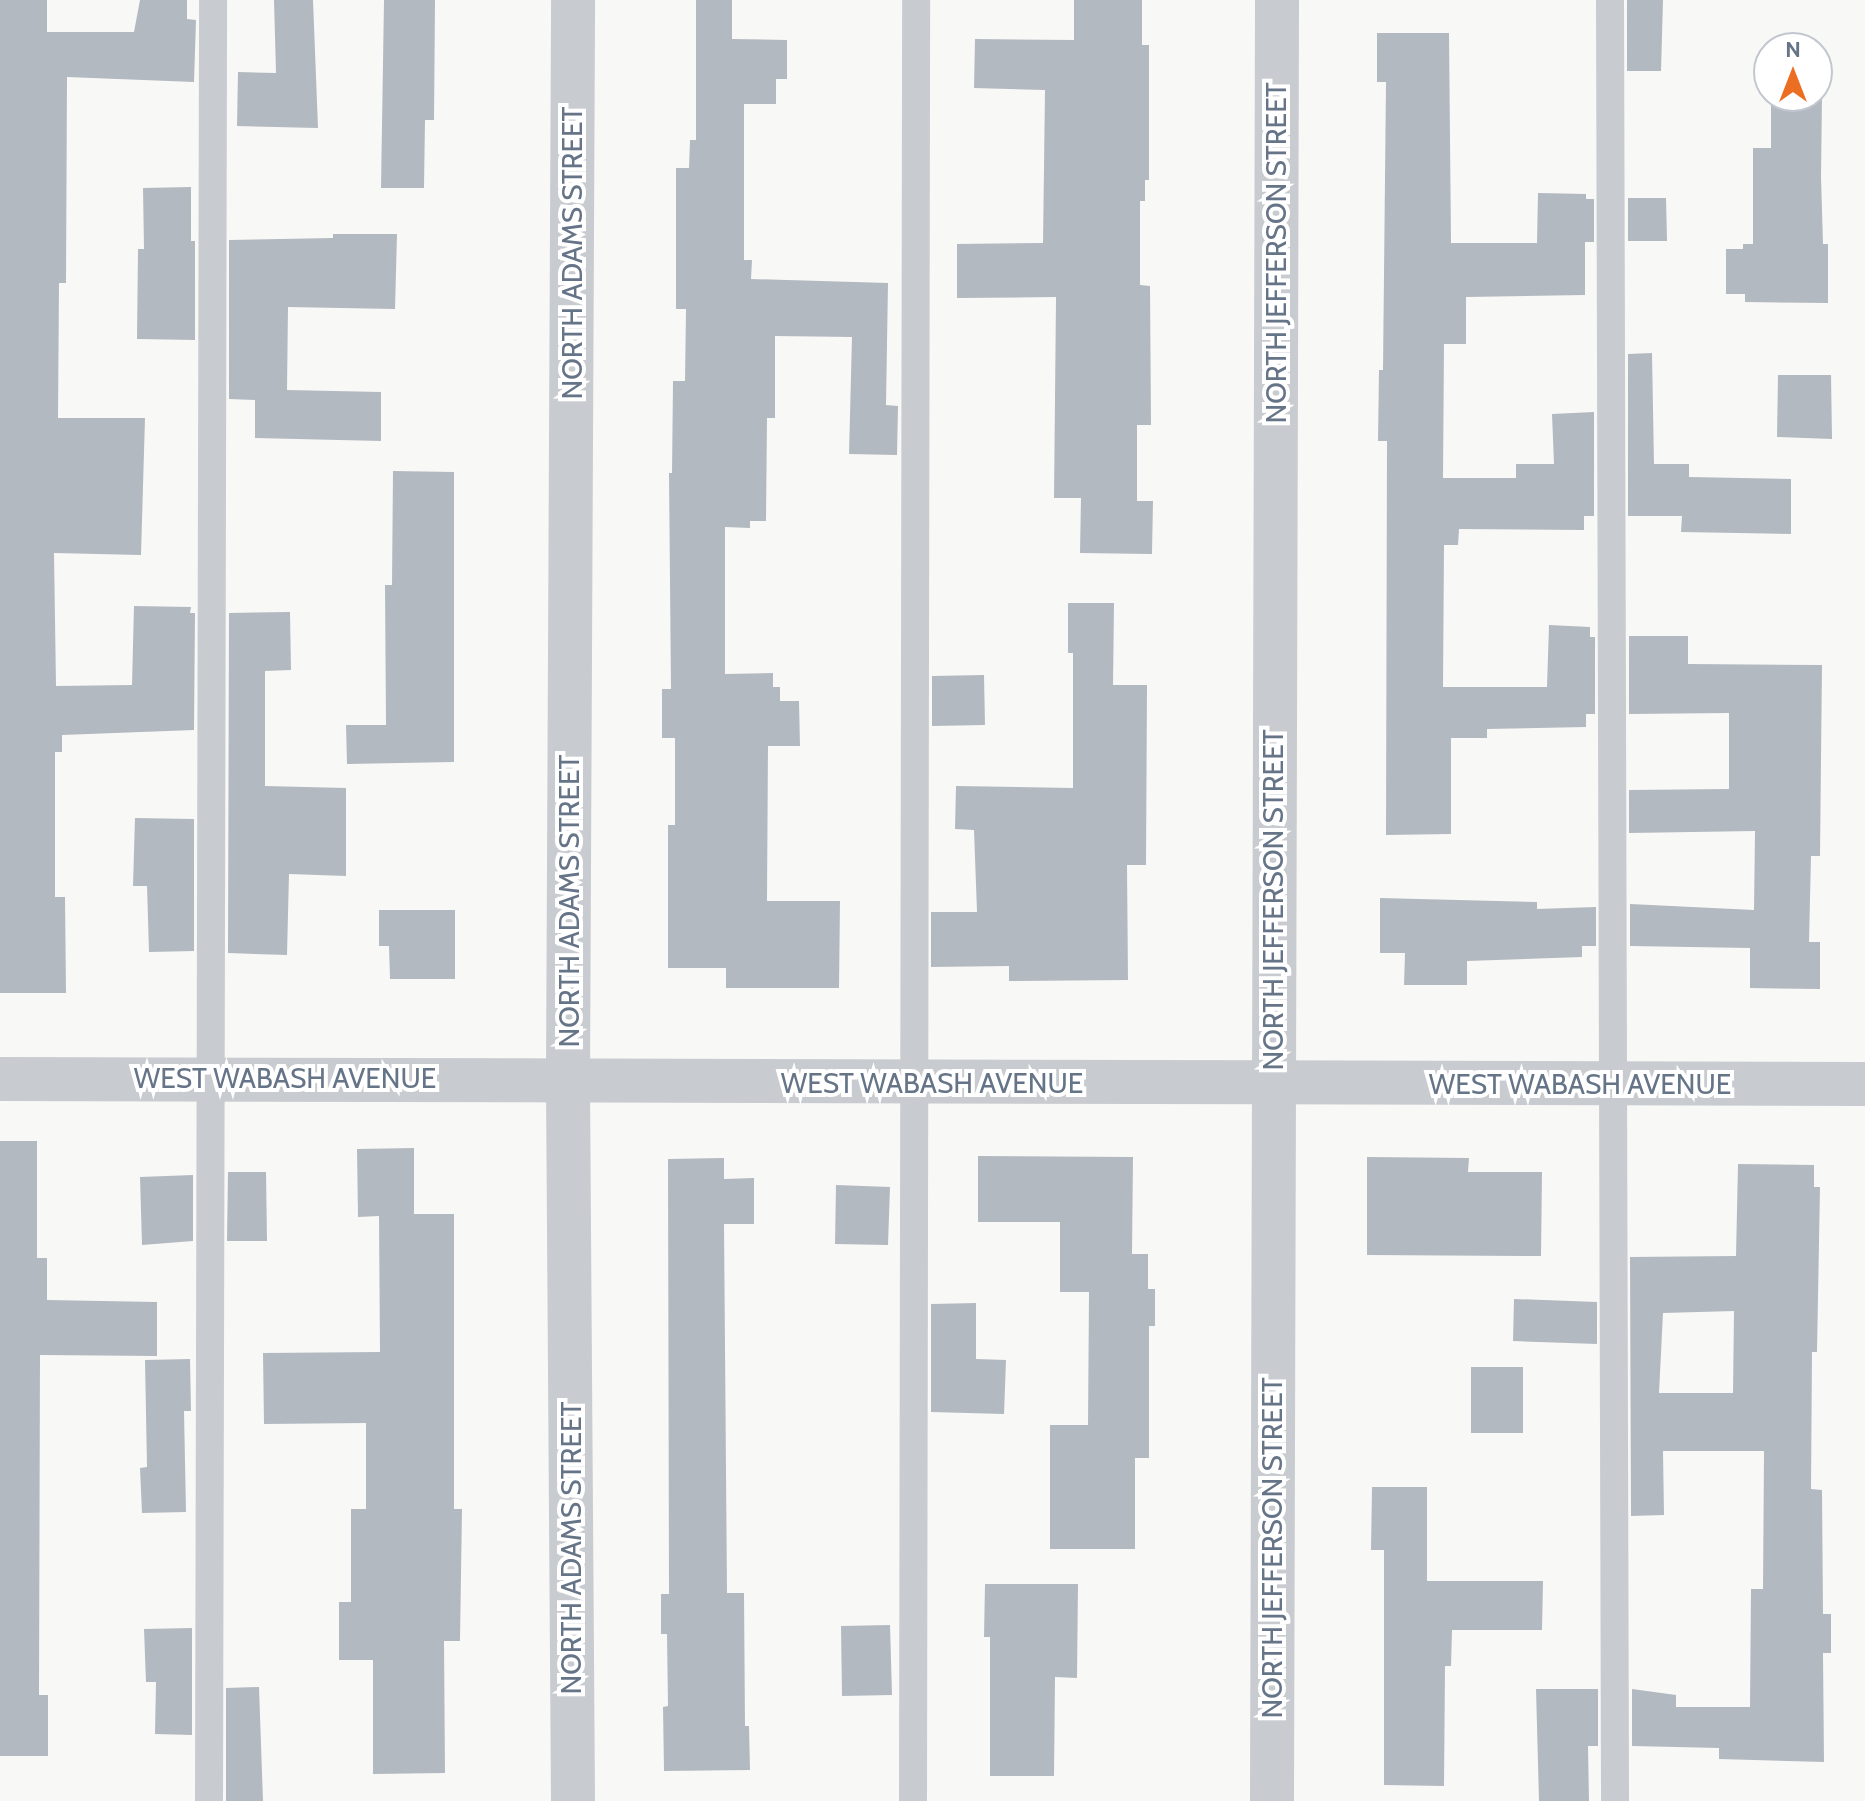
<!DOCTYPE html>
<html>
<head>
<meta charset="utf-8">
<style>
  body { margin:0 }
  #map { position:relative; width:1865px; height:1801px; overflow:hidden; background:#f8f8f6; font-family:Cabin,sans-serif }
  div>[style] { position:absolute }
  .building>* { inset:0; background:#b3b9c0 }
  .service>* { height:28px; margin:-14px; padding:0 14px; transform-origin:14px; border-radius:14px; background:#c8cbcf }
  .minor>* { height:44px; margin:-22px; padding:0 22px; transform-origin:22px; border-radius:22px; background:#c8cbcf }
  span { translate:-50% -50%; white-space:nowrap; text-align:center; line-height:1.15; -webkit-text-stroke:8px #fff; paint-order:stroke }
  .street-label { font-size:28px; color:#667488 }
  .north { position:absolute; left:1753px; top:32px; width:80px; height:80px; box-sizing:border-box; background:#fff; border:2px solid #c2c7cf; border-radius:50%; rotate:0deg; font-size:22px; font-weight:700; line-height:32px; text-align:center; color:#667488 }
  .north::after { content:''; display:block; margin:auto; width:28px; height:36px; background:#eb6e23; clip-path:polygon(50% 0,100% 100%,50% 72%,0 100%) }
</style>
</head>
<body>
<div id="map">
  <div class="building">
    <i style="clip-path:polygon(0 0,47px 0,47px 32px,134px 32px,140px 0,187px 0,187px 19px,196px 20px,194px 82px,67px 77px,66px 283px,59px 283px,58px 418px,145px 418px,141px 555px,54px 553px,56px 686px,132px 685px,134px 606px,191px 607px,190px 613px,195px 613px,194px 730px,62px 735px,62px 752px,55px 752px,55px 897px,65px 897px,66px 993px,0 993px)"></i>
    <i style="clip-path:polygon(274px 0,313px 0,318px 128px,237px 126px,238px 72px,276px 73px)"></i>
    <i style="clip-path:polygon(384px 0,435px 0,434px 120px,425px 120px,424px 188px,381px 188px)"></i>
    <i style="clip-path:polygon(696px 0,732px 0,732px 39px,787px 40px,787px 79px,776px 79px,776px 104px,744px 104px,744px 260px,752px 260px,751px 279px,888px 283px,886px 405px,898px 406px,897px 455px,849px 454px,852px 337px,775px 336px,775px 418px,767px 418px,766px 521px,750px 521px,750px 528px,725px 527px,725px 674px,773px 673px,773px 687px,780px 687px,780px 701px,799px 701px,800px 746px,768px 746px,767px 901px,840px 901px,839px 988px,726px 988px,726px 968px,668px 968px,668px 825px,675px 825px,675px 738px,662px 738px,662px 689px,671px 689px,669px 473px,672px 473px,673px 381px,685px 381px,686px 309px,676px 309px,676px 168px,689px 168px,690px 140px,696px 140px)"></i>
    <i style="clip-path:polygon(1074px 0,1142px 0,1142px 45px,1149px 45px,1149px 180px,1145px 180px,1145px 201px,1140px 201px,1140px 285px,1150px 286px,1151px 425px,1137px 425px,1137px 501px,1153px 501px,1152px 554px,1080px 553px,1081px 498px,1054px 498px,1056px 297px,957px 298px,957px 244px,1043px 243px,1045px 90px,974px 88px,975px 39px,1074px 40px)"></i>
    <i style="clip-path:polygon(1627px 0,1663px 0,1661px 71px,1627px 71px)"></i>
    <i style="clip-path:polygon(1377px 33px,1449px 33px,1451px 243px,1537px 243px,1538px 193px,1586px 194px,1586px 199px,1594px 199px,1594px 242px,1585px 242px,1585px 295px,1466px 297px,1466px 344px,1444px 344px,1443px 478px,1516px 478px,1516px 464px,1554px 464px,1552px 414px,1594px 412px,1594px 516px,1584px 516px,1584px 530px,1459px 529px,1458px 545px,1444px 545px,1443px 687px,1547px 687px,1549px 625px,1590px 627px,1590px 637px,1595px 637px,1595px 714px,1586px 714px,1586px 727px,1487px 729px,1487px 738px,1451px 738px,1451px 834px,1386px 835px,1387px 441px,1378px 441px,1379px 370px,1383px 370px,1386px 82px,1377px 82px)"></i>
    <i style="clip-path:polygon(1771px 96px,1822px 96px,1821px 177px,1823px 244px,1828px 244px,1828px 303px,1745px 302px,1745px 294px,1726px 294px,1726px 249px,1743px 249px,1743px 244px,1753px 244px,1753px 148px,1771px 148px)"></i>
    <i style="clip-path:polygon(191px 187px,191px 241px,195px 241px,195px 340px,137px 339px,138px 249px,144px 249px,143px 188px)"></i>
    <i style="clip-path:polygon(1628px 198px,1666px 198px,1667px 241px,1628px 241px)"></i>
    <i style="clip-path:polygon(333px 234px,397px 234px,395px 309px,288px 307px,287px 390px,381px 392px,381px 441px,255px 438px,255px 400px,229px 399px,229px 240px,333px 238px)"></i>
    <i style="clip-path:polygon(1652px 353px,1654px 464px,1689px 464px,1689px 477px,1791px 479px,1791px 534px,1681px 532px,1682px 516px,1628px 516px,1628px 354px)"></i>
    <i style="clip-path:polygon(1778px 375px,1831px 375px,1832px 439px,1777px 437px)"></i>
    <i style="clip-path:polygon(393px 471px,454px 472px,454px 762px,347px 764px,346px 725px,386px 725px,385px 585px,392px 585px)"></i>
    <i style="clip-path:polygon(1068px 603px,1114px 603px,1113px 685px,1147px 685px,1146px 865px,1127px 865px,1128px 980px,1009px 981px,1009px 966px,931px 967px,931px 912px,977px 912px,974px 830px,955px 829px,956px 786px,1073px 788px,1073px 653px,1068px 653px)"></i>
    <i style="clip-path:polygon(290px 612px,291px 670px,265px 671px,265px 786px,346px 788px,346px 876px,289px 874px,287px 955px,228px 953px,229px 613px)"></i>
    <i style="clip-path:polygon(1629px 636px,1688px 636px,1688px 664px,1822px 665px,1820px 856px,1811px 856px,1809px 942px,1820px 942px,1820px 989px,1750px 988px,1750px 948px,1630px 946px,1630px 904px,1754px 910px,1755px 831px,1629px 833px,1629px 790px,1729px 789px,1729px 713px,1629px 714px)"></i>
    <i style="clip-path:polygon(984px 675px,985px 725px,932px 726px,932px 676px)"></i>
    <i style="clip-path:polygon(135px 818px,194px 819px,194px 951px,149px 952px,147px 886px,133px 886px)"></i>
    <i style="clip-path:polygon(1380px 898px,1537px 902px,1537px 909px,1596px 907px,1596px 946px,1582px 946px,1582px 957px,1467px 961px,1467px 985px,1404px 985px,1405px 953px,1380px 953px)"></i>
    <i style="clip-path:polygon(379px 910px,455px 910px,455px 979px,390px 979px,389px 946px,379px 946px)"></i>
    <i style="clip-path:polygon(0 1141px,37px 1141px,37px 1258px,47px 1258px,47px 1300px,157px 1302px,157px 1356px,40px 1355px,39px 1695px,48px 1695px,48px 1756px,0 1756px)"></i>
    <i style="clip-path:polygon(414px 1148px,414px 1214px,454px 1214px,454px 1509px,462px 1509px,460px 1641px,444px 1641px,445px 1773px,373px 1774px,373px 1660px,339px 1660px,339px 1602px,351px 1602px,351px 1509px,366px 1509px,366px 1423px,264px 1424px,263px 1353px,380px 1352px,379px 1216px,358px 1217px,357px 1149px)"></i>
    <i style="clip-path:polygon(978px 1156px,1133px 1157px,1132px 1254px,1148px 1254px,1148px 1289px,1155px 1289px,1155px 1326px,1149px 1326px,1149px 1458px,1135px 1458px,1135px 1549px,1050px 1549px,1050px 1425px,1088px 1425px,1089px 1292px,1060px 1292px,1060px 1222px,978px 1222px)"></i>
    <i style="clip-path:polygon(1367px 1157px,1469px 1158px,1468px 1172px,1542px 1172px,1541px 1256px,1367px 1255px)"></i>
    <i style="clip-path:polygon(724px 1158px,724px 1179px,754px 1178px,754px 1224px,724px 1224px,727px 1593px,744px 1593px,745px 1726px,749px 1726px,750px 1770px,664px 1771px,663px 1707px,668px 1706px,667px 1634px,661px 1634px,661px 1594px,669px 1594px,668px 1159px)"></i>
    <i style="clip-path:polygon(evenodd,1738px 1164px,1814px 1165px,1814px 1187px,1820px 1187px,1817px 1352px,1812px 1352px,1811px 1489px,1822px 1490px,1823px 1614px,1831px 1614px,1831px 1653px,1823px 1653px,1824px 1762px,1719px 1759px,1719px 1748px,1632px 1746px,1632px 1689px,1676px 1695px,1676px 1707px,1750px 1707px,1751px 1589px,1763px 1589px,1764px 1451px,1663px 1451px,1664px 1515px,1631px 1516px,1630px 1257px,1736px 1256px,1738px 1164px,1734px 1311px,1733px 1393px,1659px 1393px,1663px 1313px,1734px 1311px)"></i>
    <i style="clip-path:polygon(228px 1172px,266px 1172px,267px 1241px,227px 1241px)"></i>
    <i style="clip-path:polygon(193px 1175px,193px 1241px,142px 1245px,140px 1177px)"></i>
    <i style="clip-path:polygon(836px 1185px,890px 1187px,888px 1245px,835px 1244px)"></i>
    <i style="clip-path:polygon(1514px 1299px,1597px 1302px,1597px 1344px,1513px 1341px)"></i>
    <i style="clip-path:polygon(976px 1303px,976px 1359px,1006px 1360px,1004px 1414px,931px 1412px,931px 1304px)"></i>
    <i style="clip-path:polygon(190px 1359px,191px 1411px,184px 1411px,186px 1512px,142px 1513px,140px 1468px,147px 1467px,145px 1360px)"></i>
    <i style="clip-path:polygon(1471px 1367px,1523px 1367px,1523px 1433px,1471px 1433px)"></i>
    <i style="clip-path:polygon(1372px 1487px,1427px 1487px,1427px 1581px,1543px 1581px,1542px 1630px,1452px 1630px,1451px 1666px,1445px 1666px,1444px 1786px,1384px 1785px,1384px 1550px,1371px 1550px)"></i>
    <i style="clip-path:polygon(985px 1584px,1078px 1584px,1077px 1678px,1055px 1677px,1054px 1776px,990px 1776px,990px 1637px,984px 1637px)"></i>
    <i style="clip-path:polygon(890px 1625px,892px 1695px,842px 1696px,841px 1626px)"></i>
    <i style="clip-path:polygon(192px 1628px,192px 1735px,155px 1734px,156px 1682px,146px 1682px,144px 1629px)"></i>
    <i style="clip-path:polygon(259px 1687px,263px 1801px,226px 1801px,226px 1688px)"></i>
    <i style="clip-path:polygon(1536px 1689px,1598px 1689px,1598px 1746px,1588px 1746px,1589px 1801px,1539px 1801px)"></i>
  </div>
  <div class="service">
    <i style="left:1610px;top:0;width:1801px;rotate:89.84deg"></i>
    <i style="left:209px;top:1801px;width:1801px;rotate:-89.87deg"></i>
    <i style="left:913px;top:1801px;width:1801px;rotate:-89.9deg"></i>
  </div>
  <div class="minor">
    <i style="left:0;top:1079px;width:1865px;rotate:0.15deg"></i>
    <i style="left:573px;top:1801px;width:722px;rotate:-90.4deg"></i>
    <i style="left:568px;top:1079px;width:1079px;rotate:-89.73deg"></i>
    <i style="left:1272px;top:1801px;width:1801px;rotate:-89.84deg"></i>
  </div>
  <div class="street-label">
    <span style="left:572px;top:253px;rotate:-90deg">NORTH ADAMS STREET</span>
    <span style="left:1276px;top:253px;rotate:-90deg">NORTH JEFFERSON STREET</span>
    <span style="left:1273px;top:900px;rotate:-90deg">NORTH JEFFERSON STREET</span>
    <span style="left:569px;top:901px;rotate:-90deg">NORTH ADAMS STREET</span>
    <span style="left:285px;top:1078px">WEST WABASH AVENUE</span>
    <span style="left:932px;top:1083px">WEST WABASH AVENUE</span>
    <span style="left:1580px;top:1084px">WEST WABASH AVENUE</span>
    <span style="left:571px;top:1548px;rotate:-90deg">NORTH ADAMS STREET</span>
    <span style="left:1272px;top:1548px;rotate:-90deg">NORTH JEFFERSON STREET</span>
  </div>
  <div class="north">N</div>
</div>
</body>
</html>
